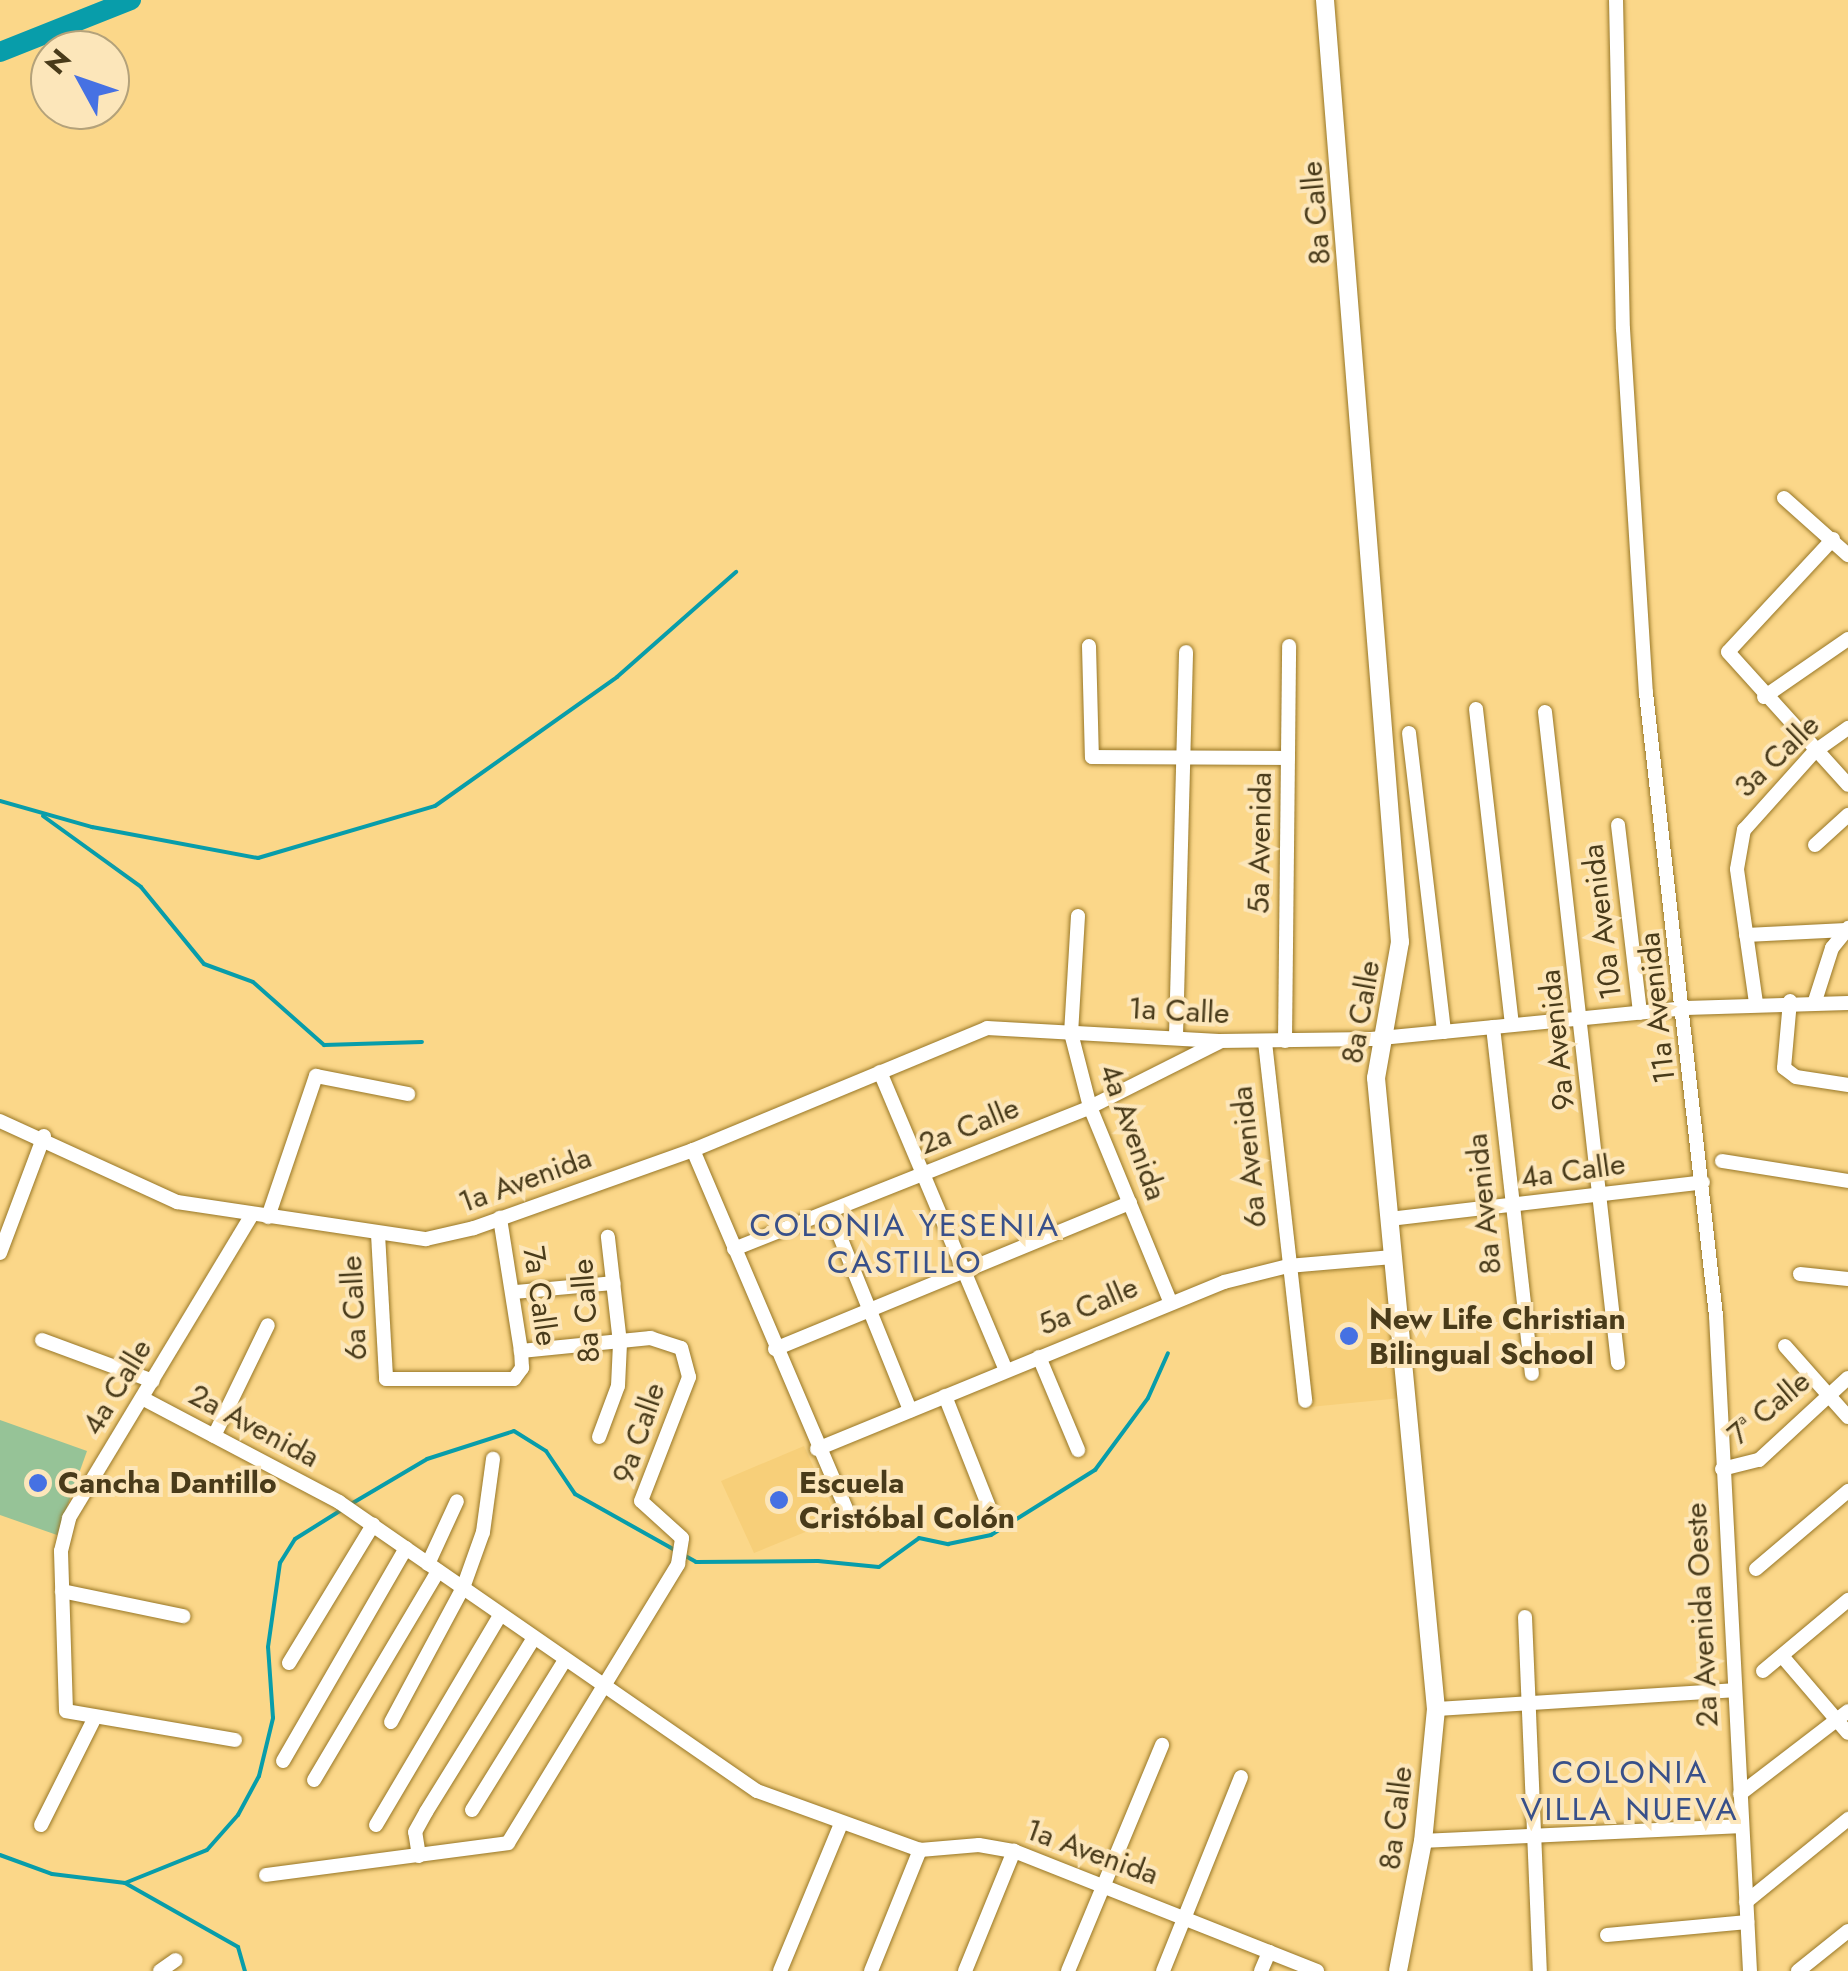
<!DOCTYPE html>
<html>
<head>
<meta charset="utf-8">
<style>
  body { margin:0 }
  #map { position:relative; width:1848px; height:1971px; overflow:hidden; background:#fbd789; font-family:Jost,sans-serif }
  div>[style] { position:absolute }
  .built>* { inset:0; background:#f7cf79 }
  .green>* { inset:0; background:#96c397 }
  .stream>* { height:4px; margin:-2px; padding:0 2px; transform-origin:2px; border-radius:2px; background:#089daa }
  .river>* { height:20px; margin:-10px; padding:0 10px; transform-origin:10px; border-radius:10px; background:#089daa }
  .roads { filter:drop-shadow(0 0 2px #987727) drop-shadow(0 0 2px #987727) }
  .minor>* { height:14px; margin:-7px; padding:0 7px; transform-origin:7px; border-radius:7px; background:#fff }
  .tertiary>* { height:18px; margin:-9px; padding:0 9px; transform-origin:9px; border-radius:9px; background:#fff }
  .dots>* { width:28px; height:28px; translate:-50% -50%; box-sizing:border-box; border:5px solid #fce6ba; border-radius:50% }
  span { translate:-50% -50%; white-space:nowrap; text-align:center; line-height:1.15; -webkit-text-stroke:8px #fce6ba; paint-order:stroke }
  .street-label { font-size:30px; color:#493b1a }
  .poi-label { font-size:30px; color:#493b1a; font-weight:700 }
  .left { translate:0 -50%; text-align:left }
  .neighbourhood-label { font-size:32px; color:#38508a; letter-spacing:2.5px }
  .north { position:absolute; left:30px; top:30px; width:100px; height:100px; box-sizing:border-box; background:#fce6ba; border:2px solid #b4a27a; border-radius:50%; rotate:310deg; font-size:28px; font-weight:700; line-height:40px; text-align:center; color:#493b1a }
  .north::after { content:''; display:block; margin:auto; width:35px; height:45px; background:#4671e3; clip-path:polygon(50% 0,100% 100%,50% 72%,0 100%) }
</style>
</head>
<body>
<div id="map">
  <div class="built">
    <i style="clip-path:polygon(1390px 1266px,1401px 1398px,1310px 1407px,1296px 1274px)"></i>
    <i style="clip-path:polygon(804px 1446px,837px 1519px,754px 1553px,721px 1481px)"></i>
  </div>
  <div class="green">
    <i style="clip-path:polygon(0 1420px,87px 1451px,57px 1535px,0 1515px)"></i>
  </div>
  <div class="stream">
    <i style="left:0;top:801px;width:96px;rotate:15.8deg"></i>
    <i style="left:92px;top:827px;width:169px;rotate:10.6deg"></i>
    <i style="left:258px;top:858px;width:184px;rotate:-16.4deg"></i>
    <i style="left:435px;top:806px;width:223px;rotate:-35.3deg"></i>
    <i style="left:617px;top:677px;width:159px;rotate:-41.4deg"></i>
    <i style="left:43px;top:816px;width:121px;rotate:35.9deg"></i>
    <i style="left:141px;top:887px;width:99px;rotate:50.7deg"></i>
    <i style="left:204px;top:964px;width:52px;rotate:20.2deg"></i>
    <i style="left:253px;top:982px;width:95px;rotate:41.6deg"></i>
    <i style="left:324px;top:1045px;width:98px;rotate:-1.8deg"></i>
    <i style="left:351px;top:1504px;width:88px;rotate:-30.6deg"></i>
    <i style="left:427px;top:1459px;width:91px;rotate:-17.8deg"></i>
    <i style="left:514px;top:1431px;width:38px;rotate:32deg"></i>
    <i style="left:546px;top:1451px;width:52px;rotate:56deg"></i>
    <i style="left:575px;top:1494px;width:139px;rotate:29.3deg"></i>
    <i style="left:696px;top:1562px;width:122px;rotate:-0.5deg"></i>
    <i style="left:818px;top:1561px;width:61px;rotate:5.6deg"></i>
    <i style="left:879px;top:1567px;width:49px;rotate:-35.9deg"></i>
    <i style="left:919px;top:1538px;width:30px;rotate:12deg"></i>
    <i style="left:948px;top:1544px;width:44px;rotate:-11.8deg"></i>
    <i style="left:991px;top:1535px;width:123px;rotate:-32deg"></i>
    <i style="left:1095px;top:1470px;width:89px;rotate:-53.6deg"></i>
    <i style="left:1148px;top:1398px;width:49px;rotate:-66deg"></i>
    <i style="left:0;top:1855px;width:55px;rotate:20.1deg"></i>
    <i style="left:52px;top:1874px;width:74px;rotate:7deg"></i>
    <i style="left:125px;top:1883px;width:88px;rotate:-21.9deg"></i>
    <i style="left:207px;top:1850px;width:47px;rotate:-48.5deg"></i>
    <i style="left:238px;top:1815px;width:44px;rotate:-61.7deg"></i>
    <i style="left:259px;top:1776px;width:60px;rotate:-76.4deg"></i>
    <i style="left:273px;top:1718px;width:71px;rotate:-94deg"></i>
    <i style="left:268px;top:1647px;width:85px;rotate:-81.9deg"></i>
    <i style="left:280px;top:1563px;width:28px;rotate:-58deg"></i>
    <i style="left:295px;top:1539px;width:57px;rotate:-32deg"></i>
    <i style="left:125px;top:1883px;width:130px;rotate:29.5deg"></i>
    <i style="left:238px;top:1947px;width:25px;rotate:74deg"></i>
  </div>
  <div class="river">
    <i style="left:0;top:52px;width:141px;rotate:-21.7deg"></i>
  </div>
  <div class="roads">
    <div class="minor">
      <i style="left:1616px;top:0;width:329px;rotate:88.8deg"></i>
      <i style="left:1623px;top:329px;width:365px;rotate:86.4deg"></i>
      <i style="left:1646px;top:693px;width:627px;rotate:83.59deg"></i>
      <i style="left:1716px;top:1316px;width:656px;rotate:87.03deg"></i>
      <i style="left:1784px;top:498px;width:86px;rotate:41.7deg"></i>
      <i style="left:1833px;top:539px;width:154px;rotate:132.9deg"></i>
      <i style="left:1728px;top:652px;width:179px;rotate:47.9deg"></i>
      <i style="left:1089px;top:646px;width:111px;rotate:88.5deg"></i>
      <i style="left:1092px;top:757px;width:196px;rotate:0.3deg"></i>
      <i style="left:1764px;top:697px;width:102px;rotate:-34.6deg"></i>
      <i style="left:1476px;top:709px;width:318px;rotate:83.5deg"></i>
      <i style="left:1545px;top:712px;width:655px;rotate:83.6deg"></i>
      <i style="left:1409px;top:733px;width:301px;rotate:83.3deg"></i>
      <i style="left:1618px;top:825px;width:189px;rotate:83.3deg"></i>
      <i style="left:1815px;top:845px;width:45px;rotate:-42.3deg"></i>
      <i style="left:1078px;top:916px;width:117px;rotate:93.4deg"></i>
      <i style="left:1071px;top:1033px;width:76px;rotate:75.6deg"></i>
      <i style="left:1090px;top:1107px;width:210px;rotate:67.6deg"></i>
      <i style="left:1746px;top:935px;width:100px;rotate:-2.9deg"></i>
      <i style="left:1790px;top:1001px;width:67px;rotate:95.1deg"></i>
      <i style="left:1784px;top:1068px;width:15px;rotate:37deg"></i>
      <i style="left:1796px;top:1077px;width:53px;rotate:8.7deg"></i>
      <i style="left:1815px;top:1001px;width:56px;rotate:-72.2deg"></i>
      <i style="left:1832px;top:948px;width:26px;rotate:-51deg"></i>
      <i style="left:1756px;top:1003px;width:135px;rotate:-98.1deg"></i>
      <i style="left:1737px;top:869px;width:40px;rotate:-80deg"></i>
      <i style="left:1744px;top:830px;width:105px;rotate:-48.1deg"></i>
      <i style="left:1814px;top:752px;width:42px;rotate:-35.2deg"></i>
      <i style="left:1493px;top:1027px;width:349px;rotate:83.6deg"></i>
      <i style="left:1176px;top:1036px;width:384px;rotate:-88.5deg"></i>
      <i style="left:1285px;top:1041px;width:395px;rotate:-89.4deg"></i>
      <i style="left:1265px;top:1042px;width:361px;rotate:83.6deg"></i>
      <i style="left:880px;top:1072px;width:324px;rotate:67.1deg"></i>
      <i style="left:0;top:1121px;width:195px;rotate:24.6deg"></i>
      <i style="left:177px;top:1202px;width:252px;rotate:8.5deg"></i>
      <i style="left:426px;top:1239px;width:49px;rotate:-12.9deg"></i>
      <i style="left:474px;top:1228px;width:232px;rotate:-19.6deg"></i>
      <i style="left:693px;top:1150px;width:318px;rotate:-22.5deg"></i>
      <i style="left:987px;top:1028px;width:232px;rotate:3.2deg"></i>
      <i style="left:1219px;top:1041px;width:152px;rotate:-0.8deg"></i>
      <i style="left:1371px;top:1039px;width:317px;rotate:-5.6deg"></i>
      <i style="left:1686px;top:1008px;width:162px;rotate:-1.8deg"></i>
      <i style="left:693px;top:1150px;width:395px;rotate:66.9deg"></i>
      <i style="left:1722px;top:1161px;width:128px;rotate:9deg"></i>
      <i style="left:830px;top:1212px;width:214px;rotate:68deg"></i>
      <i style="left:268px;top:1217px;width:149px;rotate:-71.2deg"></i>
      <i style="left:316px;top:1076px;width:94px;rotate:11.1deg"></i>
      <i style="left:1390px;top:1219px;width:315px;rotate:-6.7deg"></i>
      <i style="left:378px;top:1234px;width:145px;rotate:86.8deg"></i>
      <i style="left:386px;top:1379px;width:128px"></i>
      <i style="left:514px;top:1379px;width:14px;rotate:-54deg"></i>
      <i style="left:522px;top:1368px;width:17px;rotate:-93deg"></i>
      <i style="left:521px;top:1351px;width:135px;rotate:-99deg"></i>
      <i style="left:734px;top:1249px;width:383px;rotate:-21.7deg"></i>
      <i style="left:1090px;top:1107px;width:144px;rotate:-26.7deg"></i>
      <i style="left:0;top:1253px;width:125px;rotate:-69.4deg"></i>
      <i style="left:1800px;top:1274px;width:48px;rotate:5.9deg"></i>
      <i style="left:515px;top:1292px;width:99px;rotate:-5.2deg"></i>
      <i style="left:42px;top:1340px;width:118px;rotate:20.3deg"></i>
      <i style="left:1785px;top:1346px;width:95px;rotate:48.4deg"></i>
      <i style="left:775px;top:1349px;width:384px;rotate:-22.4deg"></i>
      <i style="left:1039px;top:1357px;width:101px;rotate:67.2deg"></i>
      <i style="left:945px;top:1396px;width:119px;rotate:68.4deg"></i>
      <i style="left:142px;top:1398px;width:223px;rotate:27.8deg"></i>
      <i style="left:339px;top:1502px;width:508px;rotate:34.66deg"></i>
      <i style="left:757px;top:1791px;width:173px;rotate:19.9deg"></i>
      <i style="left:920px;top:1850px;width:59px;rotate:-4.8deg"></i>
      <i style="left:979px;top:1845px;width:36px;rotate:10deg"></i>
      <i style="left:1014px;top:1851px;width:326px;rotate:21.6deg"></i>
      <i style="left:214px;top:1436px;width:123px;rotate:-64.1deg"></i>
      <i style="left:599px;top:1437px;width:54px;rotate:-69.6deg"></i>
      <i style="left:618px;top:1386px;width:43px;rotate:-87.3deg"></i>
      <i style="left:620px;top:1343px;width:107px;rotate:-96.5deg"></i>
      <i style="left:817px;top:1449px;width:440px;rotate:-22.3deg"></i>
      <i style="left:1224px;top:1282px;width:66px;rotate:-14deg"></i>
      <i style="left:1288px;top:1266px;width:105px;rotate:-4.9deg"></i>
      <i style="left:1722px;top:1469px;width:38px;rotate:-14deg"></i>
      <i style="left:1759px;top:1460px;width:121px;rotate:-42.7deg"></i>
      <i style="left:428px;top:1564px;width:69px;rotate:-65.3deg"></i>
      <i style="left:1756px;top:1569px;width:121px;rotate:-40.3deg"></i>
      <i style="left:62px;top:1591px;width:124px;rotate:11.7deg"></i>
      <i style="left:1525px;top:1617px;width:354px;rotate:87.6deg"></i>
      <i style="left:1782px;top:1656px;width:101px;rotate:49.4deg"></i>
      <i style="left:289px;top:1663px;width:162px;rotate:-58.7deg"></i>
      <i style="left:1763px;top:1671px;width:111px;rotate:-39.9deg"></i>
      <i style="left:1436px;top:1709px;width:299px;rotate:-3.6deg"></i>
      <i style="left:391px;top:1722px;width:152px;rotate:-61.8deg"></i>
      <i style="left:463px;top:1588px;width:59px;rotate:-70.3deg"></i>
      <i style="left:483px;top:1532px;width:74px;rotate:-82.2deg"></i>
      <i style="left:235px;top:1740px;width:171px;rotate:-170.3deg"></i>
      <i style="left:66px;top:1711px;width:160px;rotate:-91.8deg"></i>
      <i style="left:61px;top:1551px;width:34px;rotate:-76deg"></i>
      <i style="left:69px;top:1518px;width:354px;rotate:-58.9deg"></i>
      <i style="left:283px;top:1761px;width:246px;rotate:-60deg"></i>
      <i style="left:314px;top:1780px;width:243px;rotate:-59.3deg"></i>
      <i style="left:1740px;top:1794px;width:136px;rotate:-37.5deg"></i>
      <i style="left:472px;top:1810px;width:176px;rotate:-58.2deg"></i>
      <i style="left:41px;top:1825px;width:116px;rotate:-63.4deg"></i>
      <i style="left:376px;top:1825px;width:244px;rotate:-59.4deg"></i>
      <i style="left:1423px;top:1841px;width:319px;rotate:-2.7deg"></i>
      <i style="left:419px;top:1856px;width:24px;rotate:-99deg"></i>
      <i style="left:415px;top:1832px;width:23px;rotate:-61deg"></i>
      <i style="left:426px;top:1812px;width:205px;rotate:-58.2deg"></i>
      <i style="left:266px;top:1875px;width:244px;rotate:-7.5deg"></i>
      <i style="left:508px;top:1843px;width:327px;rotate:-58.6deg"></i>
      <i style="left:678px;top:1564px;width:26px;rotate:-81deg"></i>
      <i style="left:682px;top:1538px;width:55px;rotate:-137.9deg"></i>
      <i style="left:641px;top:1501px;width:133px;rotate:-68.8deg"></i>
      <i style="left:689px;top:1377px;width:30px;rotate:-105deg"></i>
      <i style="left:681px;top:1348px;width:32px;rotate:-162deg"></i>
      <i style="left:651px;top:1338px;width:131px;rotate:174.3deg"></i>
      <i style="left:1746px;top:1902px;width:132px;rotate:-39.1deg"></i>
      <i style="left:1607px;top:1935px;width:141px;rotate:-5.3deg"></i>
      <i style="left:160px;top:1971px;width:19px;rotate:-35deg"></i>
      <i style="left:780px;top:1971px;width:157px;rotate:-67.5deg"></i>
      <i style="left:871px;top:1971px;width:131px;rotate:-68deg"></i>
      <i style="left:965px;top:1971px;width:130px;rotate:-67.8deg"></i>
      <i style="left:1068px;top:1971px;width:245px;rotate:-67.4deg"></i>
      <i style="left:1163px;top:1971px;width:209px;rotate:-68.1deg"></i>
      <i style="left:1261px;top:1971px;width:21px;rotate:-67deg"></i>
      <i style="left:1798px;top:1971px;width:64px;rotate:-38.7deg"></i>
    </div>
    <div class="tertiary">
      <i style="left:1325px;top:0;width:945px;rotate:85.45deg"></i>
      <i style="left:1400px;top:942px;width:138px;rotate:100deg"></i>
      <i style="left:1376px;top:1078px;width:634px;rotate:84.57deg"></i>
      <i style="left:1436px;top:1709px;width:133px;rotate:95.6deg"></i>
      <i style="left:1423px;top:1841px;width:132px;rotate:100.9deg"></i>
    </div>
  </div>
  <div class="dots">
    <i style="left:1349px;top:1336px;background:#4671e3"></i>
    <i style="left:38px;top:1483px;background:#4671e3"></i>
    <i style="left:779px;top:1500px;background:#4671e3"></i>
  </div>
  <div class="street-label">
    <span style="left:1316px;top:213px;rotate:-95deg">8a Calle</span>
    <span style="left:1777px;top:756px;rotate:-44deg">3a Calle</span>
    <span style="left:1260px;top:843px;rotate:-89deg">5a Avenida</span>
    <span style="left:1602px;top:922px;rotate:-97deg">10a Avenida</span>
    <span style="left:1657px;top:1008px;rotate:-96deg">11a Avenida</span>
    <span style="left:1179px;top:1011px;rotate:3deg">1a Calle</span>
    <span style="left:1361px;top:1012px;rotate:-80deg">8a Calle</span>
    <span style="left:1557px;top:1040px;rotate:-96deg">9a Avenida</span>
    <span style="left:969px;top:1126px;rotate:-22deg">2a Calle</span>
    <span style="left:1133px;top:1132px;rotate:70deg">4a Avenida</span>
    <span style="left:1249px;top:1157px;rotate:-96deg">6a Avenida</span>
    <span style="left:1573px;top:1171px;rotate:-8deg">4a Calle</span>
    <span style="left:525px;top:1180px;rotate:-20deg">1a Avenida</span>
    <span style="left:1484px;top:1204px;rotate:-96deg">8a Avenida</span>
    <span style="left:540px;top:1296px;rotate:82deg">7a Calle</span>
    <span style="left:1088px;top:1306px;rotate:-23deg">5a Calle</span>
    <span style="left:354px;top:1308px;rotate:-93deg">6a Calle</span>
    <span style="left:586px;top:1311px;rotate:-94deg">8a Calle</span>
    <span style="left:117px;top:1387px;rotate:-59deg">4a Calle</span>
    <span style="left:1769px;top:1408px;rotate:-40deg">7ª Calle</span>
    <span style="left:254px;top:1426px;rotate:28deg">2a Avenida</span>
    <span style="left:639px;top:1433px;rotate:-71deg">9a Calle</span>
    <span style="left:1702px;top:1615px;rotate:-93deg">2a Avenida Oeste</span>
    <span style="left:1396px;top:1818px;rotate:-83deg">8a Calle</span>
    <span style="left:1092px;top:1852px;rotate:20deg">1a Avenida</span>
  </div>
  <div class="poi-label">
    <span class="left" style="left:1369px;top:1336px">New Life Christian<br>Bilingual School</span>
    <span class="left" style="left:58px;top:1483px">Cancha Dantillo</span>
    <span class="left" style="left:799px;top:1500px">Escuela<br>Cristóbal Colón</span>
  </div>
  <div class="neighbourhood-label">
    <span style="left:905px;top:1244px">COLONIA YESENIA<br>CASTILLO</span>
    <span style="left:1630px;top:1791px">COLONIA<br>VILLA NUEVA</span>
  </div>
  <div class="north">N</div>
</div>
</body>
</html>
